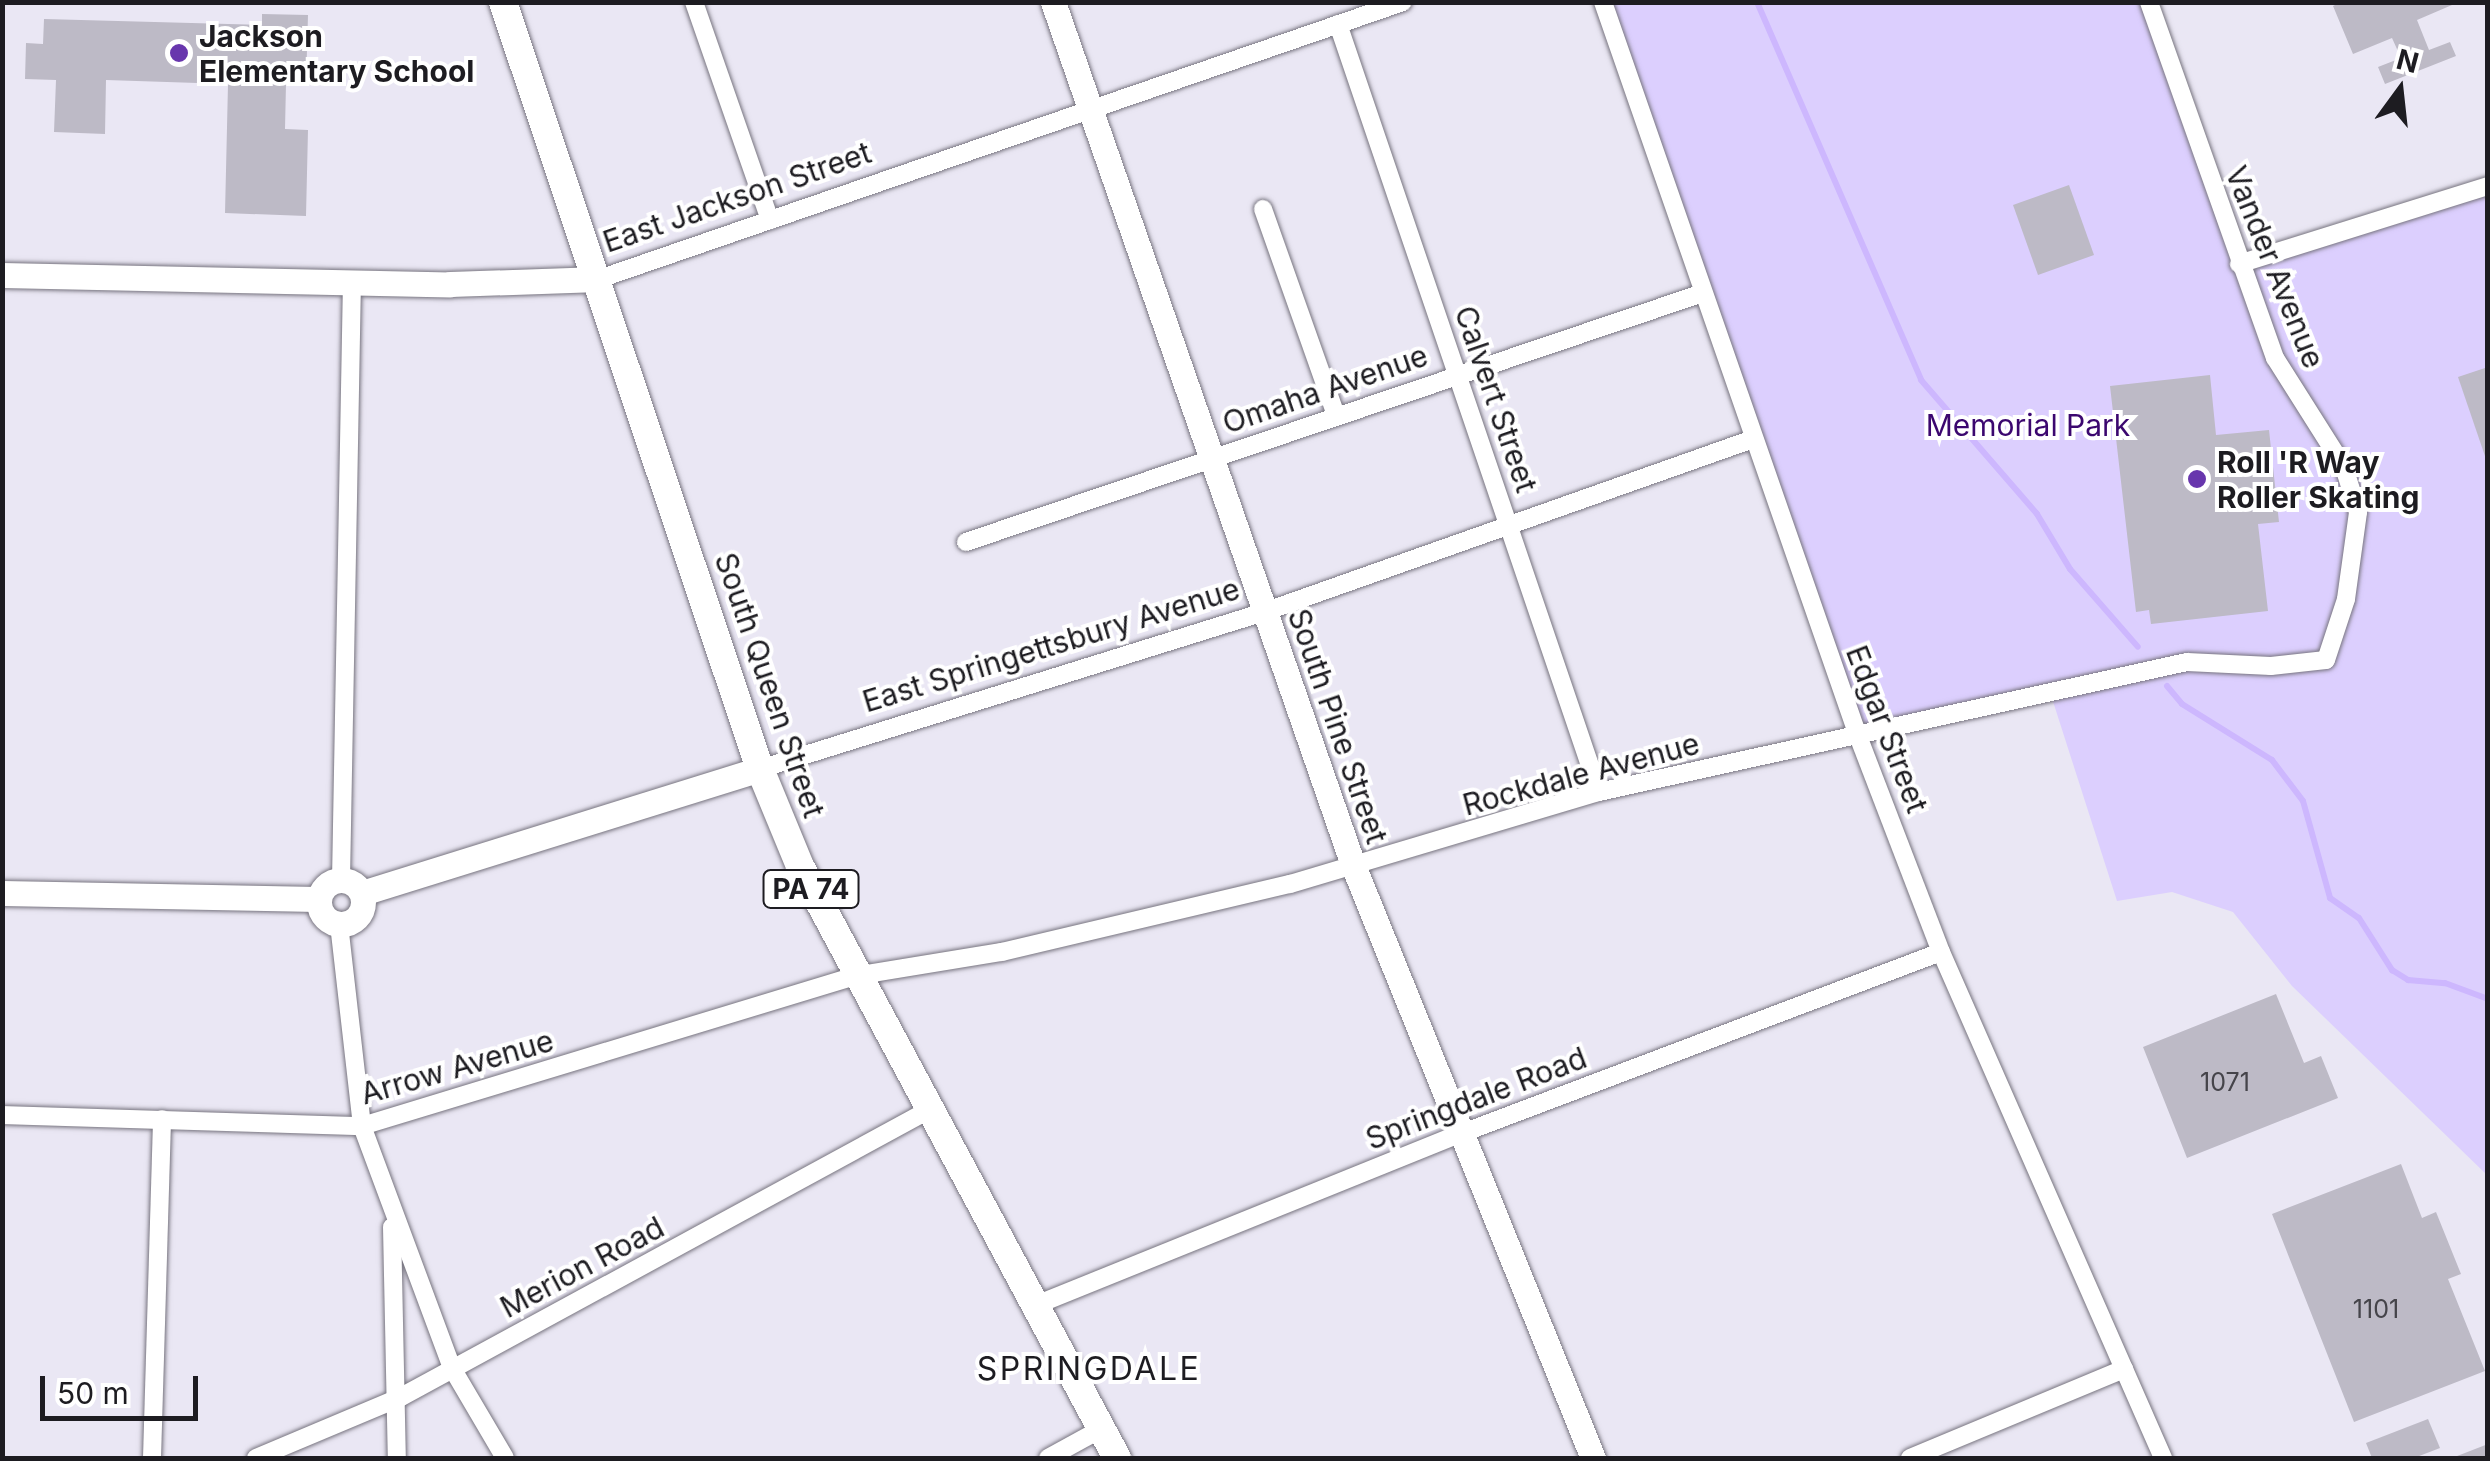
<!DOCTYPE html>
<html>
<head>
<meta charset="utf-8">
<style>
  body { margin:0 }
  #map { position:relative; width:2490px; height:1461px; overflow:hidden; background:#eae7f4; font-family:Inter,sans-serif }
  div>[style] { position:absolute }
  .green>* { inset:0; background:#dccffe }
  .stream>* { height:6px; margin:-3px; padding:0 3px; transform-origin:3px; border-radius:3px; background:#cdb7fe }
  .building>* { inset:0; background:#bdbac6 }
  .roads { filter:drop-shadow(0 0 2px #77747f) drop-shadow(0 0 2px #77747f) }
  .street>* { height:18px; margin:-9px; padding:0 9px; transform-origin:9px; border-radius:9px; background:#fff }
  .secondary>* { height:25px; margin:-12.5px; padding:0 12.5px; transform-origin:12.5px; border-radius:12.5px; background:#fff }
  .secondary>.ring { margin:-12.5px; padding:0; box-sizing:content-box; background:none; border:25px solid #fff; border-radius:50% }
  .primary>* { height:28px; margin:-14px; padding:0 14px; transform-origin:14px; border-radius:14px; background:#fff }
  .dots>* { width:28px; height:28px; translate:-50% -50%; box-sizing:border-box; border:5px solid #fff; border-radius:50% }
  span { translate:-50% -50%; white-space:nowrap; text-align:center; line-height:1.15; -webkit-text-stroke:8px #fff; paint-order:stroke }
  .number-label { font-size:25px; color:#45444a }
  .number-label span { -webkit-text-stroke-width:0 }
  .shield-label span { padding:2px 8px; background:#fff; border:2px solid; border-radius:8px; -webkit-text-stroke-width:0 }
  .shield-label { font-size:28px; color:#1d1c21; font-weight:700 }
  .poi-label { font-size:30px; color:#1d1c21; font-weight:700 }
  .left { translate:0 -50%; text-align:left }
  .street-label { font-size:30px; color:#1d1c21 }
  .park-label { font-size:30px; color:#3b076f }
  .neighbourhood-label { font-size:32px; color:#1d1c21; letter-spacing:2.5px }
  .frame { position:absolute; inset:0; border:5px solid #1d1c21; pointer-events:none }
  .north { position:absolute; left:2350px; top:40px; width:100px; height:100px; -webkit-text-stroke:8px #fff; paint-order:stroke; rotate:15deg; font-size:28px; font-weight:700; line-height:40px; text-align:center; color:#1d1c21 }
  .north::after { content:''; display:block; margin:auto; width:35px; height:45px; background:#1d1c21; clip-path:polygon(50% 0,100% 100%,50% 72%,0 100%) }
  .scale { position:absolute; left:40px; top:1376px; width:158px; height:45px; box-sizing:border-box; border:5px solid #1d1c21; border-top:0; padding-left:12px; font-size:30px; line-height:35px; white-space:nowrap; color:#1d1c21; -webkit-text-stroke:8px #fff; paint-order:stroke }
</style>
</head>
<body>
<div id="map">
  <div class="green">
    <i style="clip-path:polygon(1603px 3px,2149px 3px,2239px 264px,2487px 186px,2487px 1175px,2292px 986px,2233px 912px,2172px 892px,2117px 901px,2049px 689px,1858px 736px)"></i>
  </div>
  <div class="stream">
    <i style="left:1757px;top:2px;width:412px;rotate:66.5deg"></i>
    <i style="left:1921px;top:380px;width:177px;rotate:49.1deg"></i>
    <i style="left:2037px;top:514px;width:64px;rotate:59deg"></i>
    <i style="left:2070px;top:569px;width:103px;rotate:48.9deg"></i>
    <i style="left:2167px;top:686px;width:23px;rotate:50deg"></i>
    <i style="left:2182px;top:704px;width:106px;rotate:31.9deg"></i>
    <i style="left:2272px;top:760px;width:51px;rotate:52.9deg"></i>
    <i style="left:2303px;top:801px;width:101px;rotate:74.4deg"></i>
    <i style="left:2330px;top:898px;width:35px;rotate:35deg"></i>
    <i style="left:2359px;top:918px;width:62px;rotate:57.6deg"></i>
    <i style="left:2392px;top:970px;width:19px;rotate:32deg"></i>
    <i style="left:2408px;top:980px;width:37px;rotate:5deg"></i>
    <i style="left:2445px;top:983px;width:46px;rotate:20.4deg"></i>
  </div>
  <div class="building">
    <i style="clip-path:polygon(2341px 2px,2459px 2px,2417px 20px,2429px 50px,2450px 42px,2456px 56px,2385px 84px,2378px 67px,2401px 58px,2392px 38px,2353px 54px,2333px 6px)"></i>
    <i style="clip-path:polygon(262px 14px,308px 15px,306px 84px,286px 84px,285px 129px,308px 130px,306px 216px,225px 213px,228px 84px,106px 80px,105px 134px,54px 132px,56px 80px,25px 79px,26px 43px,43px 44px,44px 19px,262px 25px)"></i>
    <i style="clip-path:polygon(2069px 185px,2094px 255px,2038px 275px,2013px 205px)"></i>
    <i style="clip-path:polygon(2488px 367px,2488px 462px,2487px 462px,2458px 377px)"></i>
    <i style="clip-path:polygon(2210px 375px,2216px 435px,2269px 430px,2279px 522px,2258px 524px,2268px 611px,2151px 624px,2149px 610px,2136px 612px,2110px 386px)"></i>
    <i style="clip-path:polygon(2276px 994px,2304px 1063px,2321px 1056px,2338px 1098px,2187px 1158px,2143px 1047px)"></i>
    <i style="clip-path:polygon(2401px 1164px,2422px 1218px,2436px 1212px,2461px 1274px,2448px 1279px,2485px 1371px,2354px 1422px,2272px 1214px)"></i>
    <i style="clip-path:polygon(2428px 1419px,2440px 1448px,2414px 1458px,2372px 1458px,2366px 1443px)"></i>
    <i style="clip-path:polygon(2488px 1444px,2488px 1458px,2452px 1458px)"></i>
  </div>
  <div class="roads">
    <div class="street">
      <i style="left:694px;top:2px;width:231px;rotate:70.8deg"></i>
      <i style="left:1603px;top:2px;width:777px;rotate:70.84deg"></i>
      <i style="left:1858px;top:736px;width:231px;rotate:69deg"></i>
      <i style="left:1941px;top:952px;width:553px;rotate:66.31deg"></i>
      <i style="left:1338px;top:24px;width:811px;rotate:71.23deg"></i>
      <i style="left:1263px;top:209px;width:219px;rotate:70.5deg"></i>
      <i style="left:2239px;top:264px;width:261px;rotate:-17.4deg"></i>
      <i style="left:599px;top:279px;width:850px;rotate:-19.01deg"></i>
      <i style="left:966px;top:542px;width:778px;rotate:-18.67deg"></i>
      <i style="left:760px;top:769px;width:528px;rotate:-17.3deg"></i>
      <i style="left:1264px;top:612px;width:519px;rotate:-19.48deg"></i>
      <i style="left:341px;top:880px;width:600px;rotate:-88.95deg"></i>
      <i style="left:339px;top:924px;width:203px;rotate:83.5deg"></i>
      <i style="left:362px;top:1126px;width:258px;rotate:69.6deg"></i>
      <i style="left:452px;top:1368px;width:104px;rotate:59.5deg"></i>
      <i style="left:2px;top:1115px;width:360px;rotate:1.8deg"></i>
      <i style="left:362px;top:1126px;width:515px;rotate:-16.92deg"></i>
      <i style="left:855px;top:976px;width:149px;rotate:-9.3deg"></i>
      <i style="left:1002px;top:952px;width:296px;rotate:-13.3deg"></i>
      <i style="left:1290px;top:884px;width:322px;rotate:-16.6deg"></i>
      <i style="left:1599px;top:792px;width:602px;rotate:-12.47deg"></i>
      <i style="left:2187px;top:662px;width:84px;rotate:2.7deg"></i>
      <i style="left:2271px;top:666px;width:55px;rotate:-6.2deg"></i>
      <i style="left:2326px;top:660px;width:64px;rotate:-71.8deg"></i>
      <i style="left:2346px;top:599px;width:88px;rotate:-82.1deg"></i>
      <i style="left:2358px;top:512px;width:47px;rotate:-107.3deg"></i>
      <i style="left:2344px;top:467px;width:129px;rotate:-122.3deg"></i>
      <i style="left:2275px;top:358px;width:378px;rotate:-109.5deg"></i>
      <i style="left:392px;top:1227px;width:231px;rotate:88.8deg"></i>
      <i style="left:1036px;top:1305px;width:457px;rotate:-22deg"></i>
      <i style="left:1460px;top:1134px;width:514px;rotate:-20.73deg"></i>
      <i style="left:152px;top:1458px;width:339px;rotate:-88.3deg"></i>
      <i style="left:256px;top:1458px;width:157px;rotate:-22.8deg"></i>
      <i style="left:401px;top:1397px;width:601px;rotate:-28.53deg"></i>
      <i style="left:1048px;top:1458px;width:60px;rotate:-28.7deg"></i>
      <i style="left:1910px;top:1458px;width:232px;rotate:-22.6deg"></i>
    </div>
    <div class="secondary">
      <i style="left:1053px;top:2px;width:914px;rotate:70.83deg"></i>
      <i style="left:1353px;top:865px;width:640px;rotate:67.97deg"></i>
      <i style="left:2px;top:275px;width:448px;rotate:1.2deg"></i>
      <i style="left:450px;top:284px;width:149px;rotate:-1.9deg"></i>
      <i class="ring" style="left:319px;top:880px;width:19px;height:19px"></i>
      <i style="left:2px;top:893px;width:316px;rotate:1.1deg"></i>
      <i style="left:362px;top:893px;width:417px;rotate:-17.3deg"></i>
    </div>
    <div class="primary">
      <i style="left:503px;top:2px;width:809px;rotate:71.48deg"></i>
      <i style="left:760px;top:769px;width:105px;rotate:67.6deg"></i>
      <i style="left:800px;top:866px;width:672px;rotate:61.83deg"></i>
    </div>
  </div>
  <div class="dots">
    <i style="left:179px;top:53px;background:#6836ad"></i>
    <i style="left:2197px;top:479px;background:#6836ad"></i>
  </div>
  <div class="number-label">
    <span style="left:2225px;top:1082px">1071</span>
    <span style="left:2376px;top:1309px">1101</span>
  </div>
  <div class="shield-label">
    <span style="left:811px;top:889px">PA 74</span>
  </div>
  <div class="poi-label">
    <span class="left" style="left:199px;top:53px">Jackson<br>Elementary School</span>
    <span class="left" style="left:2217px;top:479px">Roll 'R Way<br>Roller Skating</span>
  </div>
  <div class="street-label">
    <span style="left:737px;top:197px;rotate:-19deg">East Jackson Street</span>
    <span style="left:2275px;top:267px;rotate:68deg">Vander Avenue</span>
    <span style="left:1325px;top:389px;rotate:-19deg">Omaha Avenue</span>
    <span style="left:1496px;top:399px;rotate:71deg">Calvert Street</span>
    <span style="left:1051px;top:645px;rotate:-17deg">East Springettsbury Avenue</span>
    <span style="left:770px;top:685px;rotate:71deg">South Queen Street</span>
    <span style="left:1338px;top:726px;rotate:71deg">South Pine Street</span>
    <span style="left:1887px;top:729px;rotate:69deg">Edgar Street</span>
    <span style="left:1581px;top:774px;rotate:-15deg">Rockdale Avenue</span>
    <span style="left:457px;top:1067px;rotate:-16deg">Arrow Avenue</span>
    <span style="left:1476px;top:1098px;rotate:-21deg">Springdale Road</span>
    <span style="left:582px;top:1267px;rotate:-28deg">Merion Road</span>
  </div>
  <div class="park-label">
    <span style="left:2028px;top:425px">Memorial Park</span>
  </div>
  <div class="neighbourhood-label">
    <span style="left:1089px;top:1369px">SPRINGDALE</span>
  </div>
  <div class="frame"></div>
  <div class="north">N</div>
  <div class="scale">50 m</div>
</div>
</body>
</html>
